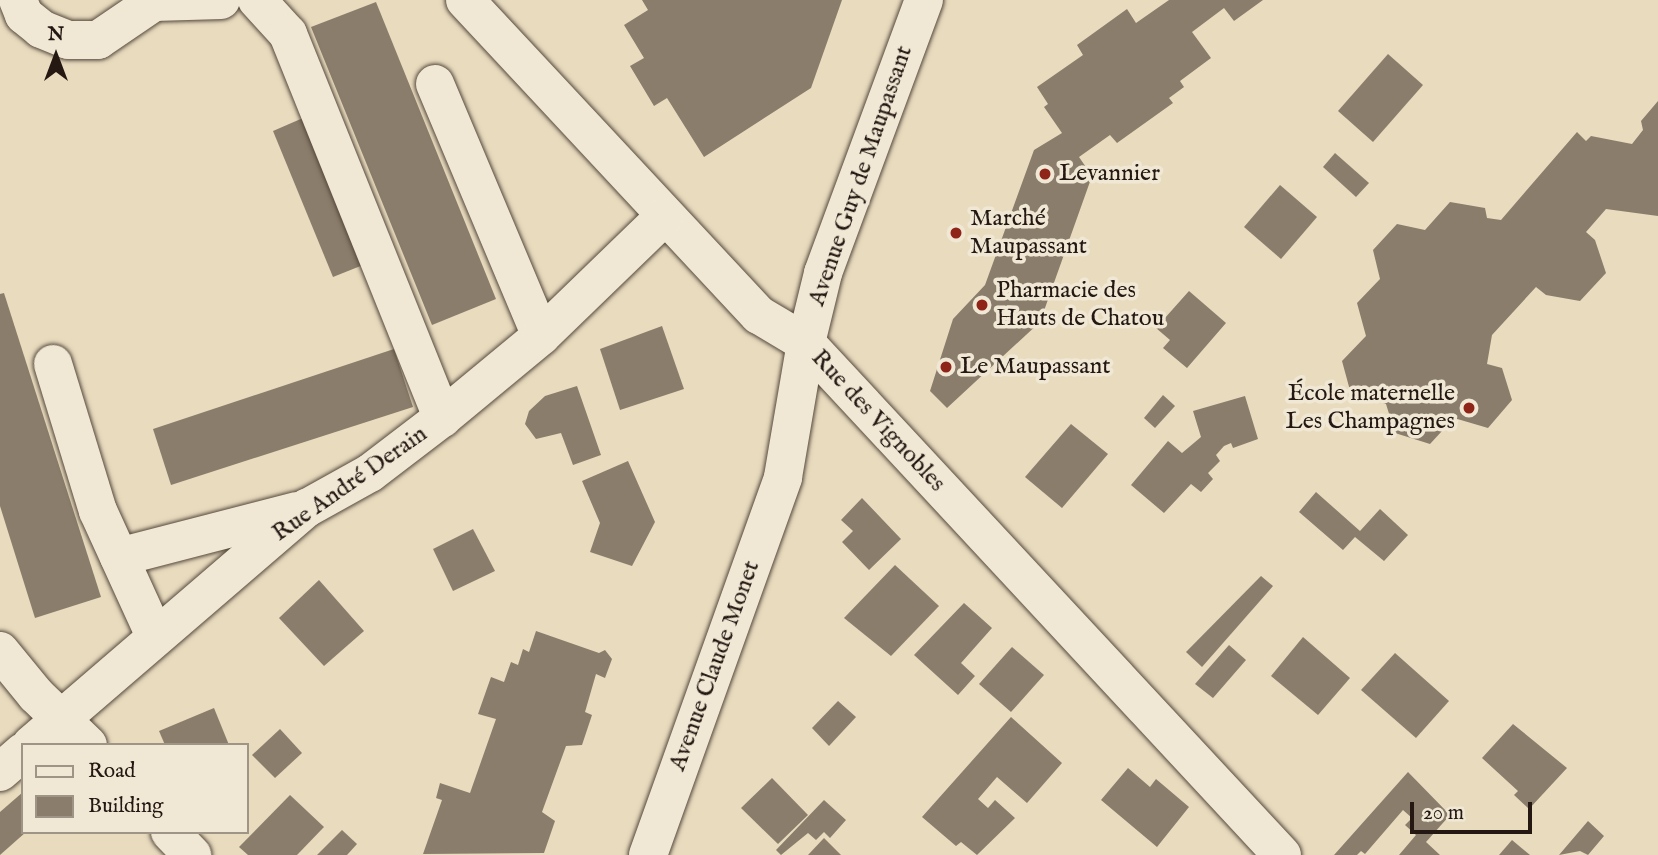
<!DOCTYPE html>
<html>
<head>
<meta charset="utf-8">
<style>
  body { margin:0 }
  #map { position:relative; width:1658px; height:855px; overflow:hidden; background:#e8dbbe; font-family:"IM FELL English",serif }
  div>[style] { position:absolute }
  .building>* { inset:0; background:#8a7d6b }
  .roads { filter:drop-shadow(0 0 2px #56493d) drop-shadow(0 0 2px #56493d) }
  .minor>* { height:38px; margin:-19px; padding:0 19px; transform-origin:19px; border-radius:19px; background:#f0e8d5 }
  .dots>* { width:19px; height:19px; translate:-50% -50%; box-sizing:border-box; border:4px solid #f0e8d5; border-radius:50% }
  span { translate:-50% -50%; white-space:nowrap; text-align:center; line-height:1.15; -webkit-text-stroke:7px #f0e8d5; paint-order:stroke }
  .poi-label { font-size:24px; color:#251812 }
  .left { translate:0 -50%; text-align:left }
  .right { translate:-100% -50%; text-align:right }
  .street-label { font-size:24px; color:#251812 }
  .legend { position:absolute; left:21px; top:743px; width:228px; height:91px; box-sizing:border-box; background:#f0e8d5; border:2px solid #9f9587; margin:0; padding:9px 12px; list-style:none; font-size:21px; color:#251812 }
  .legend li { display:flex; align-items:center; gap:14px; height:35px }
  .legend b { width:35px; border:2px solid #9f9587 }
  .north { position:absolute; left:21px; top:21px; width:70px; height:70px; -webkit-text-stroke:5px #f0e8d5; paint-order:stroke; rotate:0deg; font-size:19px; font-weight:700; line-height:28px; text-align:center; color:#251812 }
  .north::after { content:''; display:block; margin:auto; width:24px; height:32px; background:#251812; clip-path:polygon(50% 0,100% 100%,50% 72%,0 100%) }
  .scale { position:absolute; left:1410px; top:802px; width:122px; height:32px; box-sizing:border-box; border:4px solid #251812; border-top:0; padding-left:9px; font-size:21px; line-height:24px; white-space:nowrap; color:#251812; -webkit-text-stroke:5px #f0e8d5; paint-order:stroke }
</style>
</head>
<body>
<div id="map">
  <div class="building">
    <i style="clip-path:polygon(642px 0,842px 0,811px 88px,704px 157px,667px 98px,654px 106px,630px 66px,644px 58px,624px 25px,648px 10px)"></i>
    <i style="clip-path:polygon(1169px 0,1263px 0,1234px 21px,1224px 8px,1192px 32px,1211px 58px,1180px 81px,1184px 87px,1169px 98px,1173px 103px,1117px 143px,1110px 135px,1079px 157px,1092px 176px,1040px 322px,947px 408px,930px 391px,953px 319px,985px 285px,1034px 150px,1062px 133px,1044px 107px,1048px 104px,1037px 87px,1083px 55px,1077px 45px,1127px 9px,1136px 23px)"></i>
    <i style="clip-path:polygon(376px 2px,496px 299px,432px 325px,311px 27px)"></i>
    <i style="clip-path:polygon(1388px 54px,1423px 85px,1373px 142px,1338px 111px)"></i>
    <i style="clip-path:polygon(1658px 101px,1658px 216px,1606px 209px,1586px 232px,1595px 240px,1606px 273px,1580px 301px,1546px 295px,1536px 287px,1492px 335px,1487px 364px,1502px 368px,1512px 400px,1488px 428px,1454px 418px,1430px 444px,1395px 433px,1386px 404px,1351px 394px,1342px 361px,1366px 336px,1357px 303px,1380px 279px,1373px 250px,1397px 224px,1425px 230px,1450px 202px,1485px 208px,1487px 218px,1501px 220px,1577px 132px,1586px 141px,1591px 136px,1632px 144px,1643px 130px,1641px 121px)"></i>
    <i style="clip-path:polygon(303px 118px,363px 265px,333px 277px,273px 131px)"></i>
    <i style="clip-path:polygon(1335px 153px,1369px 183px,1356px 197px,1323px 167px)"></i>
    <i style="clip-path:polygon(1280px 185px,1317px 217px,1281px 259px,1244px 227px)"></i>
    <i style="clip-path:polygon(1189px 291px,1226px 323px,1187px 368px,1163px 348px,1170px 340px,1156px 328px)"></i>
    <i style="clip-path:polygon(4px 293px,101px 597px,35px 618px,0 506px,0 294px)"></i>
    <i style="clip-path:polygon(662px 326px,684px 389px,620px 410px,600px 349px)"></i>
    <i style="clip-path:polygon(394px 349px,413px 407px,171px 485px,153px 429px)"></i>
    <i style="clip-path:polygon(577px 386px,601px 455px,573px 465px,561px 433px,536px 439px,525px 424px,529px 411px,545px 396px)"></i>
    <i style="clip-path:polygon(1163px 395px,1175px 406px,1155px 428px,1144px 418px)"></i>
    <i style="clip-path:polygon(1245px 396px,1258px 439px,1233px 448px,1231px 443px,1224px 446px,1216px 455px,1220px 461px,1208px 473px,1213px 479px,1201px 492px,1191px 484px,1164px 513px,1131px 485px,1168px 441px,1182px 453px,1201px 437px,1193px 411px)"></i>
    <i style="clip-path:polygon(1071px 424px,1108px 454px,1062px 508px,1025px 477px)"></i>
    <i style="clip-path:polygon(628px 461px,655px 522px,632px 566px,590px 552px,600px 523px,582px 481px)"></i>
    <i style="clip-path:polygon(1316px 492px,1360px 531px,1380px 509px,1408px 535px,1384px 561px,1355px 537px,1343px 550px,1299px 512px)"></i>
    <i style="clip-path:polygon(862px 498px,901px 539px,869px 570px,842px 542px,853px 531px,841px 520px)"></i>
    <i style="clip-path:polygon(473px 529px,495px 571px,453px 591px,433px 549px)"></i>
    <i style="clip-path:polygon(895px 565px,939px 606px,891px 656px,844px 618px)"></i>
    <i style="clip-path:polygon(1261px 576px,1273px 586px,1202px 667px,1186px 652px)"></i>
    <i style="clip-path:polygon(319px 580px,364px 631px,324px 666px,279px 618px)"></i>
    <i style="clip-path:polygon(964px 603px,992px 628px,961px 663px,975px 676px,958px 695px,914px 655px)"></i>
    <i style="clip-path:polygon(536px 631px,599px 653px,605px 650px,612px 659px,605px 678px,596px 674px,585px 712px,592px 715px,582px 745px,566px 746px,542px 812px,555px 821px,544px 853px,423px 854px,442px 800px,436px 798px,440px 783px,470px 793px,496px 719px,478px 714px,491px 677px,504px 682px,511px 662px,518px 665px,523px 649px,529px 652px)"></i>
    <i style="clip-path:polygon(1303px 637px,1350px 678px,1318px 715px,1271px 676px)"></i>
    <i style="clip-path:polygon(1229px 645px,1246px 660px,1213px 698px,1195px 684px)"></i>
    <i style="clip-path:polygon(1012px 647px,1044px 675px,1011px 712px,979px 684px)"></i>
    <i style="clip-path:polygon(1395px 653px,1449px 701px,1416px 738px,1361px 690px)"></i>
    <i style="clip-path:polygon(838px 701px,856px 717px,829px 746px,812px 728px)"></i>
    <i style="clip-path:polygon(214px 708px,229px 745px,165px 745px,159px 731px)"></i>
    <i style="clip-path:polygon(1011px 717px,1062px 763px,1027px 803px,997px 777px,978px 799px,988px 808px,995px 800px,1015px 818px,977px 855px,961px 842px,956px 846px,922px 817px)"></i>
    <i style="clip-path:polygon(1513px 724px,1567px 768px,1529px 809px,1514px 795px,1518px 791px,1482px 758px)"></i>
    <i style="clip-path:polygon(280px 729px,302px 753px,275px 778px,252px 755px)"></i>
    <i style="clip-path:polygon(1128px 768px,1150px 787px,1156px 779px,1189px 807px,1157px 847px,1101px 800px)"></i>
    <i style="clip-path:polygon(1408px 772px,1450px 815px,1426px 842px,1440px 855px,1399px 855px,1416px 835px,1405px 825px,1412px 818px,1403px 810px,1365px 854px,1361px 851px,1357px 855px,1334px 855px)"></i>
    <i style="clip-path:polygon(772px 778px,808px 815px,778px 844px,741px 808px)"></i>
    <i style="clip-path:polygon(23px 792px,26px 832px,0 855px,0 812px)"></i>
    <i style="clip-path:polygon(290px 795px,324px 827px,297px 855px,248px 855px,239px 847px)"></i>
    <i style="clip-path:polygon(824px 800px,846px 820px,830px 838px,824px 832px,816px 840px,808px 833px,781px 855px,776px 850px)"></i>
    <i style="clip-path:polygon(1588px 821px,1604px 836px,1588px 855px,1580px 851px,1559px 855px)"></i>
    <i style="clip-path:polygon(342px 830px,357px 844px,347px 855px,317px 855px)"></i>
    <i style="clip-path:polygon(824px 838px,841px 855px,808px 855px)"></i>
    <i style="clip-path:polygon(1512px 840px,1530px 855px,1499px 855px)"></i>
  </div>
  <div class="roads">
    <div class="minor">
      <i style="left:18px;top:0;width:16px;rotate:68deg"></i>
      <i style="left:24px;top:15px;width:22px;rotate:39deg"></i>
      <i style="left:41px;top:29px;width:29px;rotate:22deg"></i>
      <i style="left:68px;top:40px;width:30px"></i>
      <i style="left:98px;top:40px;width:68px;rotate:-34.2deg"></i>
      <i style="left:154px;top:2px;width:67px;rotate:-1.7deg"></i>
      <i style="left:257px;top:0;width:46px;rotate:47.6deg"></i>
      <i style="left:288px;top:34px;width:414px;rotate:68.1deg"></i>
      <i style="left:465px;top:0;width:431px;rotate:47deg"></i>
      <i style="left:759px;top:315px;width:55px;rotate:30.8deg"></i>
      <i style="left:806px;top:343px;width:699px;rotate:47.09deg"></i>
      <i style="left:435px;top:84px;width:273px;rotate:67.2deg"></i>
      <i style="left:53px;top:364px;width:154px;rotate:73deg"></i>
      <i style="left:98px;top:511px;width:137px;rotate:65.5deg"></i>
      <i style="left:119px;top:557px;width:184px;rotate:-14.5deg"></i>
      <i style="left:0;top:651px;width:57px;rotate:50.7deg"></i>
      <i style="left:36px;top:695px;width:72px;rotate:43.9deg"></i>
      <i style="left:31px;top:745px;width:364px;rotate:-40.7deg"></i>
      <i style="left:307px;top:508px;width:72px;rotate:-29.1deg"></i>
      <i style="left:370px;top:473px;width:91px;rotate:-37.4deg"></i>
      <i style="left:442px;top:418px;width:129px;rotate:-39.6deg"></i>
      <i style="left:541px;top:336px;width:171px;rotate:-44.1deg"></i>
      <i style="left:0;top:772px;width:30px;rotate:-41deg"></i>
      <i style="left:170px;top:832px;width:32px;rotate:46deg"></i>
      <i style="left:648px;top:855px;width:401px;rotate:-70.3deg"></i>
      <i style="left:783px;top:477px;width:136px;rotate:-80.3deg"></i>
      <i style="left:806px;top:343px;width:72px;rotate:-76.3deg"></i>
      <i style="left:823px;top:273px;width:291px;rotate:-69.7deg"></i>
    </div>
  </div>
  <div class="dots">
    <i style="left:1045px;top:174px;background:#8f2418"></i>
    <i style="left:956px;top:233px;background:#8f2418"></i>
    <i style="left:982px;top:305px;background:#8f2418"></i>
    <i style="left:946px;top:367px;background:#8f2418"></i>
    <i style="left:1469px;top:408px;background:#8f2418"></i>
  </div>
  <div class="poi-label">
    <span class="left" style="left:1059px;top:174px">Levannier</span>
    <span class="left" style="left:970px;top:233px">Marché<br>Maupassant</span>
    <span class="left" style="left:996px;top:305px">Pharmacie des<br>Hauts de Chatou</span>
    <span class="left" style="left:960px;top:367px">Le Maupassant</span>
    <span class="right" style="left:1455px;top:408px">École maternelle<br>Les Champagnes</span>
  </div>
  <div class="street-label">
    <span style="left:861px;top:176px;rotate:-71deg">Avenue Guy de Maupassant</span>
    <span style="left:878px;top:421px;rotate:47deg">Rue des Vignobles</span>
    <span style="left:350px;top:484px;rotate:-35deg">Rue André Derain</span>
    <span style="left:715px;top:666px;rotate:-70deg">Avenue Claude Monet</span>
  </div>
  <ul class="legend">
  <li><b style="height:9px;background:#f0e8d5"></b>Road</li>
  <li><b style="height:19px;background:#8a7d6b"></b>Building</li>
  </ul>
  <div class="north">N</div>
  <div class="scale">20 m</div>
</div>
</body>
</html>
